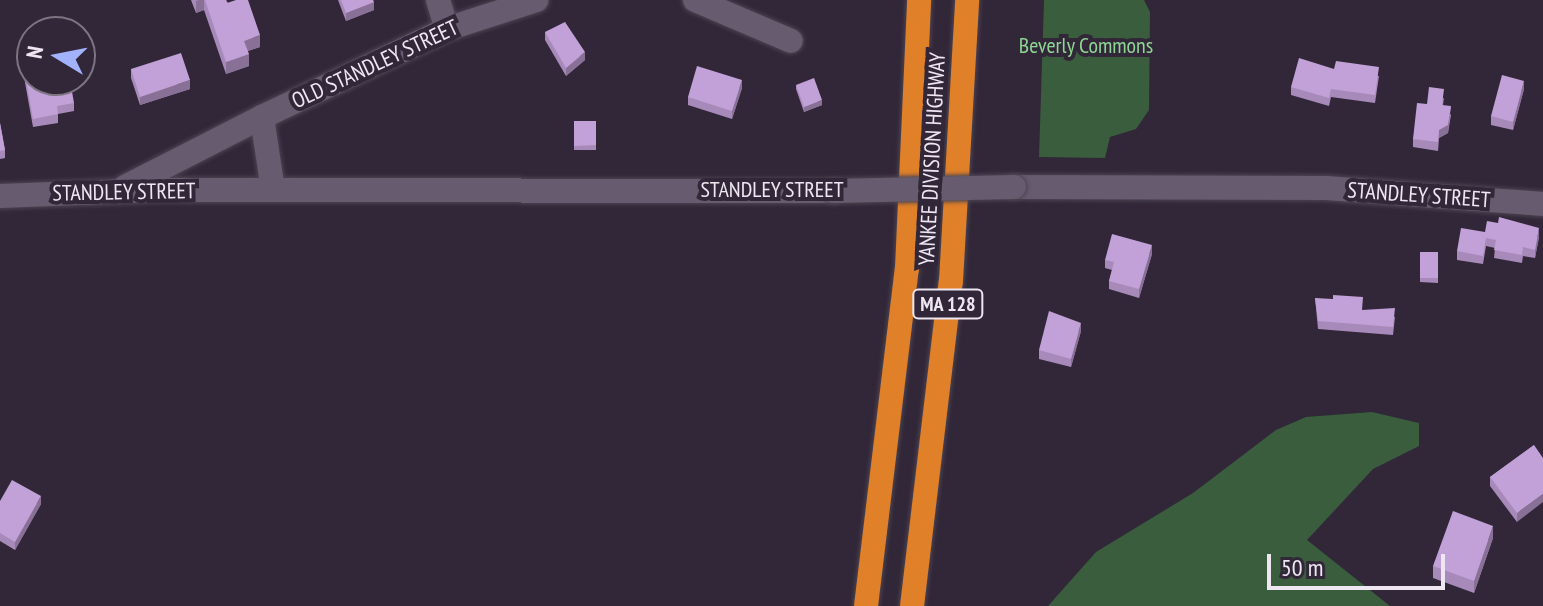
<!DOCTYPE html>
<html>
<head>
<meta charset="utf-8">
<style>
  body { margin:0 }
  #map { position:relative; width:1543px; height:606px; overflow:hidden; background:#312738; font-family:"PT Sans Narrow",sans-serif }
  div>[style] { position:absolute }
  .green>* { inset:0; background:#395d3d }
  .roads { filter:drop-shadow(0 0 2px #4c4452) drop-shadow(0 0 2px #4c4452) }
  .minor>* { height:24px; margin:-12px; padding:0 12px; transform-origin:12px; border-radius:12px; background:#675c6f }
  .highway>* { height:24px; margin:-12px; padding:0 12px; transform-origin:12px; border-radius:12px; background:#e08029 }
  .bridges { filter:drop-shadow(0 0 2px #4c4452) drop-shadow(0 0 2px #4c4452) }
  .minor-bridge>* { height:24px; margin:-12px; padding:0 12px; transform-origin:12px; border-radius:12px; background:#675c6f }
  .wall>* { inset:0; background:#a78aba }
  .shaded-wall>* { inset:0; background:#887097 }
  .building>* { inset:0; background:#c2a0d8 }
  span { translate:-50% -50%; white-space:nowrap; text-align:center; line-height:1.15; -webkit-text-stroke:8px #312738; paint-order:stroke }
  .shield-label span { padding:2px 6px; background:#312738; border:2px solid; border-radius:6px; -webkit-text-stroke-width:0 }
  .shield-label { font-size:20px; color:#eee7f2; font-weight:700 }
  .park-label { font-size:22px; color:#8ed694 }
  .street-label { font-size:22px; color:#eee7f2 }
  .north { position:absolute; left:16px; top:16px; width:80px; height:80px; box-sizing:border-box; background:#312738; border:2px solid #7d7482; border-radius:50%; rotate:280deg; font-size:22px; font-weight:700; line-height:32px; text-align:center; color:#eee7f2 }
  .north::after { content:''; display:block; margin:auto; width:28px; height:36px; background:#a3b2fd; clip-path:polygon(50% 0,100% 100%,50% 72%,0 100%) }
  .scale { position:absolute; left:1267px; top:554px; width:178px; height:36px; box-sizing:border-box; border:4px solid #eee7f2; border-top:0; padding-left:10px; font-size:24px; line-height:28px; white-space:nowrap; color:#eee7f2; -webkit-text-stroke:6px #312738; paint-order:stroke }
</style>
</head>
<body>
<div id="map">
  <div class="green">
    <i style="clip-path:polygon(1044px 0,1144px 0,1150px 12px,1149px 110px,1136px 129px,1110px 137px,1105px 158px,1039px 157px)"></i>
    <i style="clip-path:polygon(1372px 412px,1419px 423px,1419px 446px,1373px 469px,1307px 540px,1390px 606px,1048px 606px,1096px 552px,1193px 493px,1276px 430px,1306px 417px)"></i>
  </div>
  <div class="roads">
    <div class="minor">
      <i style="left:438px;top:0;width:30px;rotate:73deg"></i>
      <i style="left:695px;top:0;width:104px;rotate:23.1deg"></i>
      <i style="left:125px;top:187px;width:154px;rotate:-27.1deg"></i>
      <i style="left:1014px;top:187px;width:312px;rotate:0.2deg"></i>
      <i style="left:1326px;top:188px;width:218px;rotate:4.2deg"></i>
      <i style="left:273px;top:190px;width:74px;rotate:-98.6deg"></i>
      <i style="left:262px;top:117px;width:205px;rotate:-25.4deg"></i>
      <i style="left:447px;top:29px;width:94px;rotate:-18deg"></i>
      <i style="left:0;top:196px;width:155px;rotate:-2.2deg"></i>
      <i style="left:155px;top:190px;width:679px;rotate:0.08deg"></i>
    </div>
    <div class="highway">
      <i style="left:866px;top:606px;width:340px;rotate:-83.1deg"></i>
      <i style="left:907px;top:268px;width:268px;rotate:-87.4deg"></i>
      <i style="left:912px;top:606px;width:327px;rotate:-83.2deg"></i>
      <i style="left:951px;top:281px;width:281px;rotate:-86.7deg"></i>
    </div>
  </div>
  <div class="bridges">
    <div class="minor-bridge">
      <i style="left:834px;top:191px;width:180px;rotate:-1.3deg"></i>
    </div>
  </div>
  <div class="wall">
    <i style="clip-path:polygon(191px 0,226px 0,260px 47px,248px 51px,249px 66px,226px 74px,204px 10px,196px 13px)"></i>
    <i style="clip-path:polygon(338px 0,373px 0,374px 10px,346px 21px)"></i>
    <i style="clip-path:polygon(545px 32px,585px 60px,566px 76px,545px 40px)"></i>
    <i style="clip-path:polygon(24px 69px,74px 103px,74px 111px,58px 114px,58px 123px,33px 127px,24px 77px)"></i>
    <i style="clip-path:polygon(131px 69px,190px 89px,140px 105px,131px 78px)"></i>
    <i style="clip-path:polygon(1334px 69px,1379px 76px,1375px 103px,1331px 97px,1329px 106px,1291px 95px,1291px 87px)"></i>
    <i style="clip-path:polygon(796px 85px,822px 105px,804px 112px,796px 89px)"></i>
    <i style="clip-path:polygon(742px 88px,732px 119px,688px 105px,688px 97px)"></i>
    <i style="clip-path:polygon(1524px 89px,1513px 130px,1491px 125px,1491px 116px)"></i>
    <i style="clip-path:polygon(1444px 98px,1443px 105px,1451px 115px,1448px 133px,1439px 138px,1438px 151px,1413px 147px,1413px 139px,1427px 104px)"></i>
    <i style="clip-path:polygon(574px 121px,596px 121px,596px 150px,574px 150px)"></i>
    <i style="clip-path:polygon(0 123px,5px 150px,5px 158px,0 159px)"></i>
    <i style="clip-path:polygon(1485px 232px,1539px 237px,1535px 258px,1523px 256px,1522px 263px,1494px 258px,1495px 248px,1486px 246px,1483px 264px,1457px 260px,1457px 251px)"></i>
    <i style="clip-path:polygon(1420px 252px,1438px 252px,1438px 283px,1420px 282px)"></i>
    <i style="clip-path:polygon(1152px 254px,1139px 298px,1109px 289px,1109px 281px,1112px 270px,1105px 268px,1105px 260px)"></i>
    <i style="clip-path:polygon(1315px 298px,1363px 310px,1395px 317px,1393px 335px,1318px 329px)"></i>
    <i style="clip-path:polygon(1081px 331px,1071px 367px,1039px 359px,1039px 350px)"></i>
    <i style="clip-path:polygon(1534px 445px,1517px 522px,1490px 486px,1490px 477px)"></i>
    <i style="clip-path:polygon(0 501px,41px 504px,15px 550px,0 541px)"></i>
    <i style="clip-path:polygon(1493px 538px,1474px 593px,1433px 578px,1433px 566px)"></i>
  </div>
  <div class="shaded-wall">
    <i style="clip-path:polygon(199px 0,204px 0,204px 10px,196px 13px,196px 1px)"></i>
    <i style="clip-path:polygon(374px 2px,374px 10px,346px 21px,346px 13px)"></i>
    <i style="clip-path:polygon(260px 35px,260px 47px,244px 52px,244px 41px)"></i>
    <i style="clip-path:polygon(585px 52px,585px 60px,566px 76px,566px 68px)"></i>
    <i style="clip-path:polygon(249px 54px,249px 66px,226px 74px,226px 62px)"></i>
    <i style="clip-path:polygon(190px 80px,190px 89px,140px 105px,140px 97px)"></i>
    <i style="clip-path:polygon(742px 80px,742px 88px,732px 119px,732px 111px)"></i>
    <i style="clip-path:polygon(1524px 81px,1524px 89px,1513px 130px,1513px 122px)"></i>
    <i style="clip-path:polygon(822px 100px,822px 105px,804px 112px,804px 107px)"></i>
    <i style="clip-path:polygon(1451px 106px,1448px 133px,1439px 138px,1438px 151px,1439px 130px)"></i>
    <i style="clip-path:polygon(1539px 228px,1539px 237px,1535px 258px,1535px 250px)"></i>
    <i style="clip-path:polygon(1152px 245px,1152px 254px,1139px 298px,1139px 289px)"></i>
    <i style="clip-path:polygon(1081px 323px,1081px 331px,1071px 367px,1071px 359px)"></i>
    <i style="clip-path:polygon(1543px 494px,1543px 502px,1517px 522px,1517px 513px)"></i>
    <i style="clip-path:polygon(41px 496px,41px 504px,15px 550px,15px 542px)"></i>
    <i style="clip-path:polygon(1493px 526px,1493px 538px,1474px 593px,1474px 581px)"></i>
  </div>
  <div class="building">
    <i style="clip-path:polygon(205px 0,226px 0,227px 3px,236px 0,248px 0,260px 35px,244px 41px,249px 54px,226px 62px)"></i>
    <i style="clip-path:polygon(341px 0,373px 0,374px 2px,346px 13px)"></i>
    <i style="clip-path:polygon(565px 22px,585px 52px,566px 68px,545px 32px)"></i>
    <i style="clip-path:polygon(181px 53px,190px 80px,140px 97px,131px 69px)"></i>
    <i style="clip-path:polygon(1299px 58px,1334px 69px,1336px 61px,1379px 67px,1375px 95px,1331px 89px,1329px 98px,1291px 87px)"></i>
    <i style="clip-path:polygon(697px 66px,742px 80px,732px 111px,688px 97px)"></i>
    <i style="clip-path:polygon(32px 67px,32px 80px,70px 80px,74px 103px,57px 106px,58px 114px,33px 119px,24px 69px)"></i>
    <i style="clip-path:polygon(1502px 75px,1524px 81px,1513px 122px,1491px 116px)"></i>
    <i style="clip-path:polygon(814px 78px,822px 100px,804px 107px,796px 85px)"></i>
    <i style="clip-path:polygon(1429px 87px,1444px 89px,1442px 105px,1451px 106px,1448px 125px,1439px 130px,1438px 142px,1413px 139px,1417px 103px,1427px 104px)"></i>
    <i style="clip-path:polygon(574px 121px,596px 121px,596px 145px,574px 146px)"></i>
    <i style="clip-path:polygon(0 123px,5px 150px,0 151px)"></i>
    <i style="clip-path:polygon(1499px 217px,1539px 228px,1535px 250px,1523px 247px,1522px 255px,1494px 250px,1496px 240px,1486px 238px,1483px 256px,1457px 251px,1461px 228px,1485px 232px,1487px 221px,1498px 223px)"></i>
    <i style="clip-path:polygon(1112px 234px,1152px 245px,1139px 289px,1109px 281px,1114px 262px,1105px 260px)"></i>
    <i style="clip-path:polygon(1420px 252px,1438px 252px,1438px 278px,1420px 278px)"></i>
    <i style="clip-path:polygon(1333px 295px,1363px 297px,1362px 310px,1395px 308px,1393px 327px,1318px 321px,1315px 298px,1333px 299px)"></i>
    <i style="clip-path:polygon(1049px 311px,1081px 323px,1071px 359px,1039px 350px)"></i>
    <i style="clip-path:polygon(1534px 445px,1543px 458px,1543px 494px,1517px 513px,1490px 477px)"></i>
    <i style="clip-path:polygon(12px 480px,41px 496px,15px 542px,0 533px,0 501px)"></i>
    <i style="clip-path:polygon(1453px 511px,1493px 526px,1474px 581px,1433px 566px)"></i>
  </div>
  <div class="shield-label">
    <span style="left:948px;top:304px">MA 128</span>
  </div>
  <div class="park-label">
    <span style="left:1086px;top:46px">Beverly Commons</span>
  </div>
  <div class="street-label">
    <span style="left:375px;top:64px;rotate:-25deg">OLD STANDLEY STREET</span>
    <span style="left:932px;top:159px;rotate:-87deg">YANKEE DIVISION HIGHWAY</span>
    <span style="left:772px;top:190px">STANDLEY STREET</span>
    <span style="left:124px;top:192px;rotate:-1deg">STANDLEY STREET</span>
    <span style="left:1419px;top:195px;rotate:4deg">STANDLEY STREET</span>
  </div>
  <div class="north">N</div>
  <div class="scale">50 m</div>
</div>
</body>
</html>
